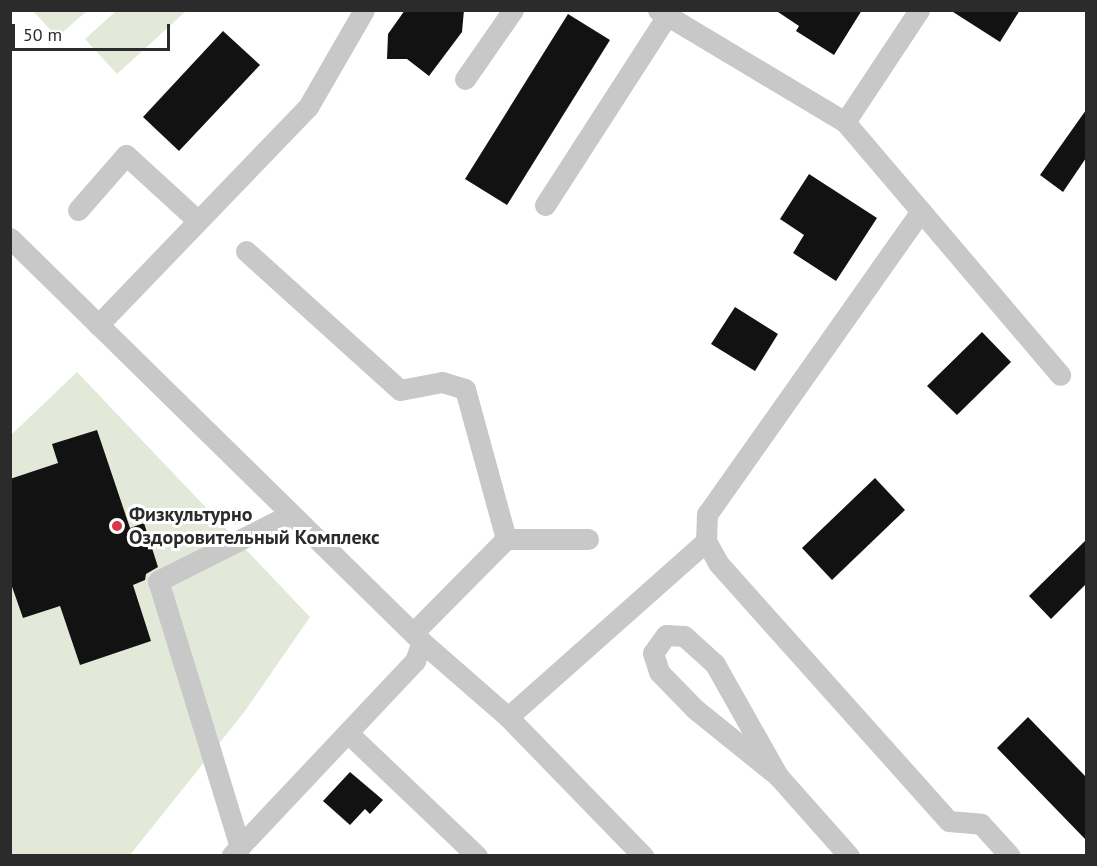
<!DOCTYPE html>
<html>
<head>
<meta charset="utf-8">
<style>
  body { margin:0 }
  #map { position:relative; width:1097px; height:866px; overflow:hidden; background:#fff; font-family:"PT Sans",sans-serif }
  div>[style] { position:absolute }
  .green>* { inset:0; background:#e2e9d9 }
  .building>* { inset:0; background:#121212 }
  .minor>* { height:21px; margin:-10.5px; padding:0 10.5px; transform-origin:10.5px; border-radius:10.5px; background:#c8c8c8 }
  .dots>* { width:16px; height:16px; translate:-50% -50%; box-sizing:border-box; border:3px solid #fff; border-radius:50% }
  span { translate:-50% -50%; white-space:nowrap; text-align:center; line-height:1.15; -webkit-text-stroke:6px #fff; paint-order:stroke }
  .poi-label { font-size:20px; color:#2b2b2b; font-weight:700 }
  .left { translate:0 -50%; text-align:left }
  .frame { position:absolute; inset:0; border:12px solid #2b2b2b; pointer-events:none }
  .scale { position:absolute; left:12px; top:24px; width:158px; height:27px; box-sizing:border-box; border:3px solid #2b2b2b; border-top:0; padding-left:8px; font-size:18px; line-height:21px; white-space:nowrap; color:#2b2b2b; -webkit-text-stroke:4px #fff; paint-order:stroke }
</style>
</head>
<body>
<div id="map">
  <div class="green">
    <i style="clip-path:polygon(33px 11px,87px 11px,57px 37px)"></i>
    <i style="clip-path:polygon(116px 11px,183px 10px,185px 12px,117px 74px,85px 39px)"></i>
    <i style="clip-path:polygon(77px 372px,310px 617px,245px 711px,130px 855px,11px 856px,11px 435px)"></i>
  </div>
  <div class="building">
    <i style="clip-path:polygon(405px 10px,464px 10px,462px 32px,429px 76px,407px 59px,387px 59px,388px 34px)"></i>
    <i style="clip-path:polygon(775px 10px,862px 10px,834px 55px,796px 31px,799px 26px)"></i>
    <i style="clip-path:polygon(950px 10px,1020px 10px,1000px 42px)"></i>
    <i style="clip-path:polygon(568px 14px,610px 40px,507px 205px,465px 179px)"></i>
    <i style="clip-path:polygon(223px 31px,260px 65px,179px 151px,143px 117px)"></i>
    <i style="clip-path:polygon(1086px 110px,1086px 158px,1063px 192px,1040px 175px)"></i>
    <i style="clip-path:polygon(809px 174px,877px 218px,836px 281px,793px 253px,804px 235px,780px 219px)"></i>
    <i style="clip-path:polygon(735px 307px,778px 334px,755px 371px,711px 344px)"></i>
    <i style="clip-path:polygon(982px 332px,1011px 362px,957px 415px,927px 386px)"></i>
    <i style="clip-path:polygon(97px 430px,130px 528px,144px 523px,158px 567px,146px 574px,145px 580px,133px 585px,151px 641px,80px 665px,60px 606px,23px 618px,10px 581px,10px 479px,58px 463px,52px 444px)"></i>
    <i style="clip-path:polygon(875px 478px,905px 510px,832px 580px,802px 548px)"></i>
    <i style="clip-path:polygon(1086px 540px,1086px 584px,1051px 619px,1029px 596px)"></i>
    <i style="clip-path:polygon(1028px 717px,1086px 777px,1086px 840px,997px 748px)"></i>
    <i style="clip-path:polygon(350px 772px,383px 800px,370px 814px,365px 809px,350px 825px,323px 801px)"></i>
  </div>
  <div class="minor">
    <i style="left:658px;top:10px;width:218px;rotate:30.9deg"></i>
    <i style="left:845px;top:122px;width:332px;rotate:49.6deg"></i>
    <i style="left:465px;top:79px;width:84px;rotate:-55.2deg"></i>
    <i style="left:845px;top:122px;width:134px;rotate:-56.5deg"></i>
    <i style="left:545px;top:205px;width:225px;rotate:-57.2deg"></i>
    <i style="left:78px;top:210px;width:73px;rotate:-48.9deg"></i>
    <i style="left:126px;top:155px;width:96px;rotate:42.5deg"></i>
    <i style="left:921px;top:211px;width:371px;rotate:125.2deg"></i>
    <i style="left:707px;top:514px;width:27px;rotate:92deg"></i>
    <i style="left:706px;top:541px;width:25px;rotate:61deg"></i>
    <i style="left:718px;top:563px;width:346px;rotate:48.2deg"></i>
    <i style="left:949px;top:821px;width:32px;rotate:5deg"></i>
    <i style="left:981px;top:824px;width:43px;rotate:47.8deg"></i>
    <i style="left:10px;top:238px;width:577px;rotate:44.44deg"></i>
    <i style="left:422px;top:642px;width:114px;rotate:41.1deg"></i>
    <i style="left:508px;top:717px;width:194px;rotate:45.8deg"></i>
    <i style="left:246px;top:251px;width:207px;rotate:42.1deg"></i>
    <i style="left:400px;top:390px;width:43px;rotate:-10.8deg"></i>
    <i style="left:442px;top:382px;width:24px;rotate:17deg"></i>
    <i style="left:465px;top:389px;width:156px;rotate:74.7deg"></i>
    <i style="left:506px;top:539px;width:132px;rotate:134.7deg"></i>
    <i style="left:98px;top:325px;width:303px;rotate:-46.1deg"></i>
    <i style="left:308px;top:107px;width:112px;rotate:-60deg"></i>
    <i style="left:506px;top:539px;width:82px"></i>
    <i style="left:508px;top:717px;width:265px;rotate:-41.6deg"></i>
    <i style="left:349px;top:734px;width:177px;rotate:43.6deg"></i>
    <i style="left:778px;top:776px;width:129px;rotate:-119.4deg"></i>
    <i style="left:715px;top:664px;width:42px;rotate:-137.9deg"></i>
    <i style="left:684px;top:636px;width:18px;rotate:-177deg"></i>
    <i style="left:666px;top:635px;width:22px;rotate:126deg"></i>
    <i style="left:653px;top:653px;width:20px;rotate:72deg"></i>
    <i style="left:659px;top:672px;width:52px;rotate:45.8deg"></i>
    <i style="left:695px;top:709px;width:107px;rotate:38.9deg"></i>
    <i style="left:778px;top:776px;width:107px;rotate:48.4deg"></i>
    <i style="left:240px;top:847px;width:278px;rotate:-107.1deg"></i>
    <i style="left:158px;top:581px;width:149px;rotate:-26.7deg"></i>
    <i style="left:232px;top:855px;width:267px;rotate:-46.7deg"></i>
    <i style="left:415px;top:661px;width:20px;rotate:-70deg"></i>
  </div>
  <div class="dots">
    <i style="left:117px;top:526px;background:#d93749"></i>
  </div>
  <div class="poi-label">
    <span class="left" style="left:129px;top:526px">Физкультурно<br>Оздоровительный Комплекс</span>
  </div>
  <div class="frame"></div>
  <div class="scale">50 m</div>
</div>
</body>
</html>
